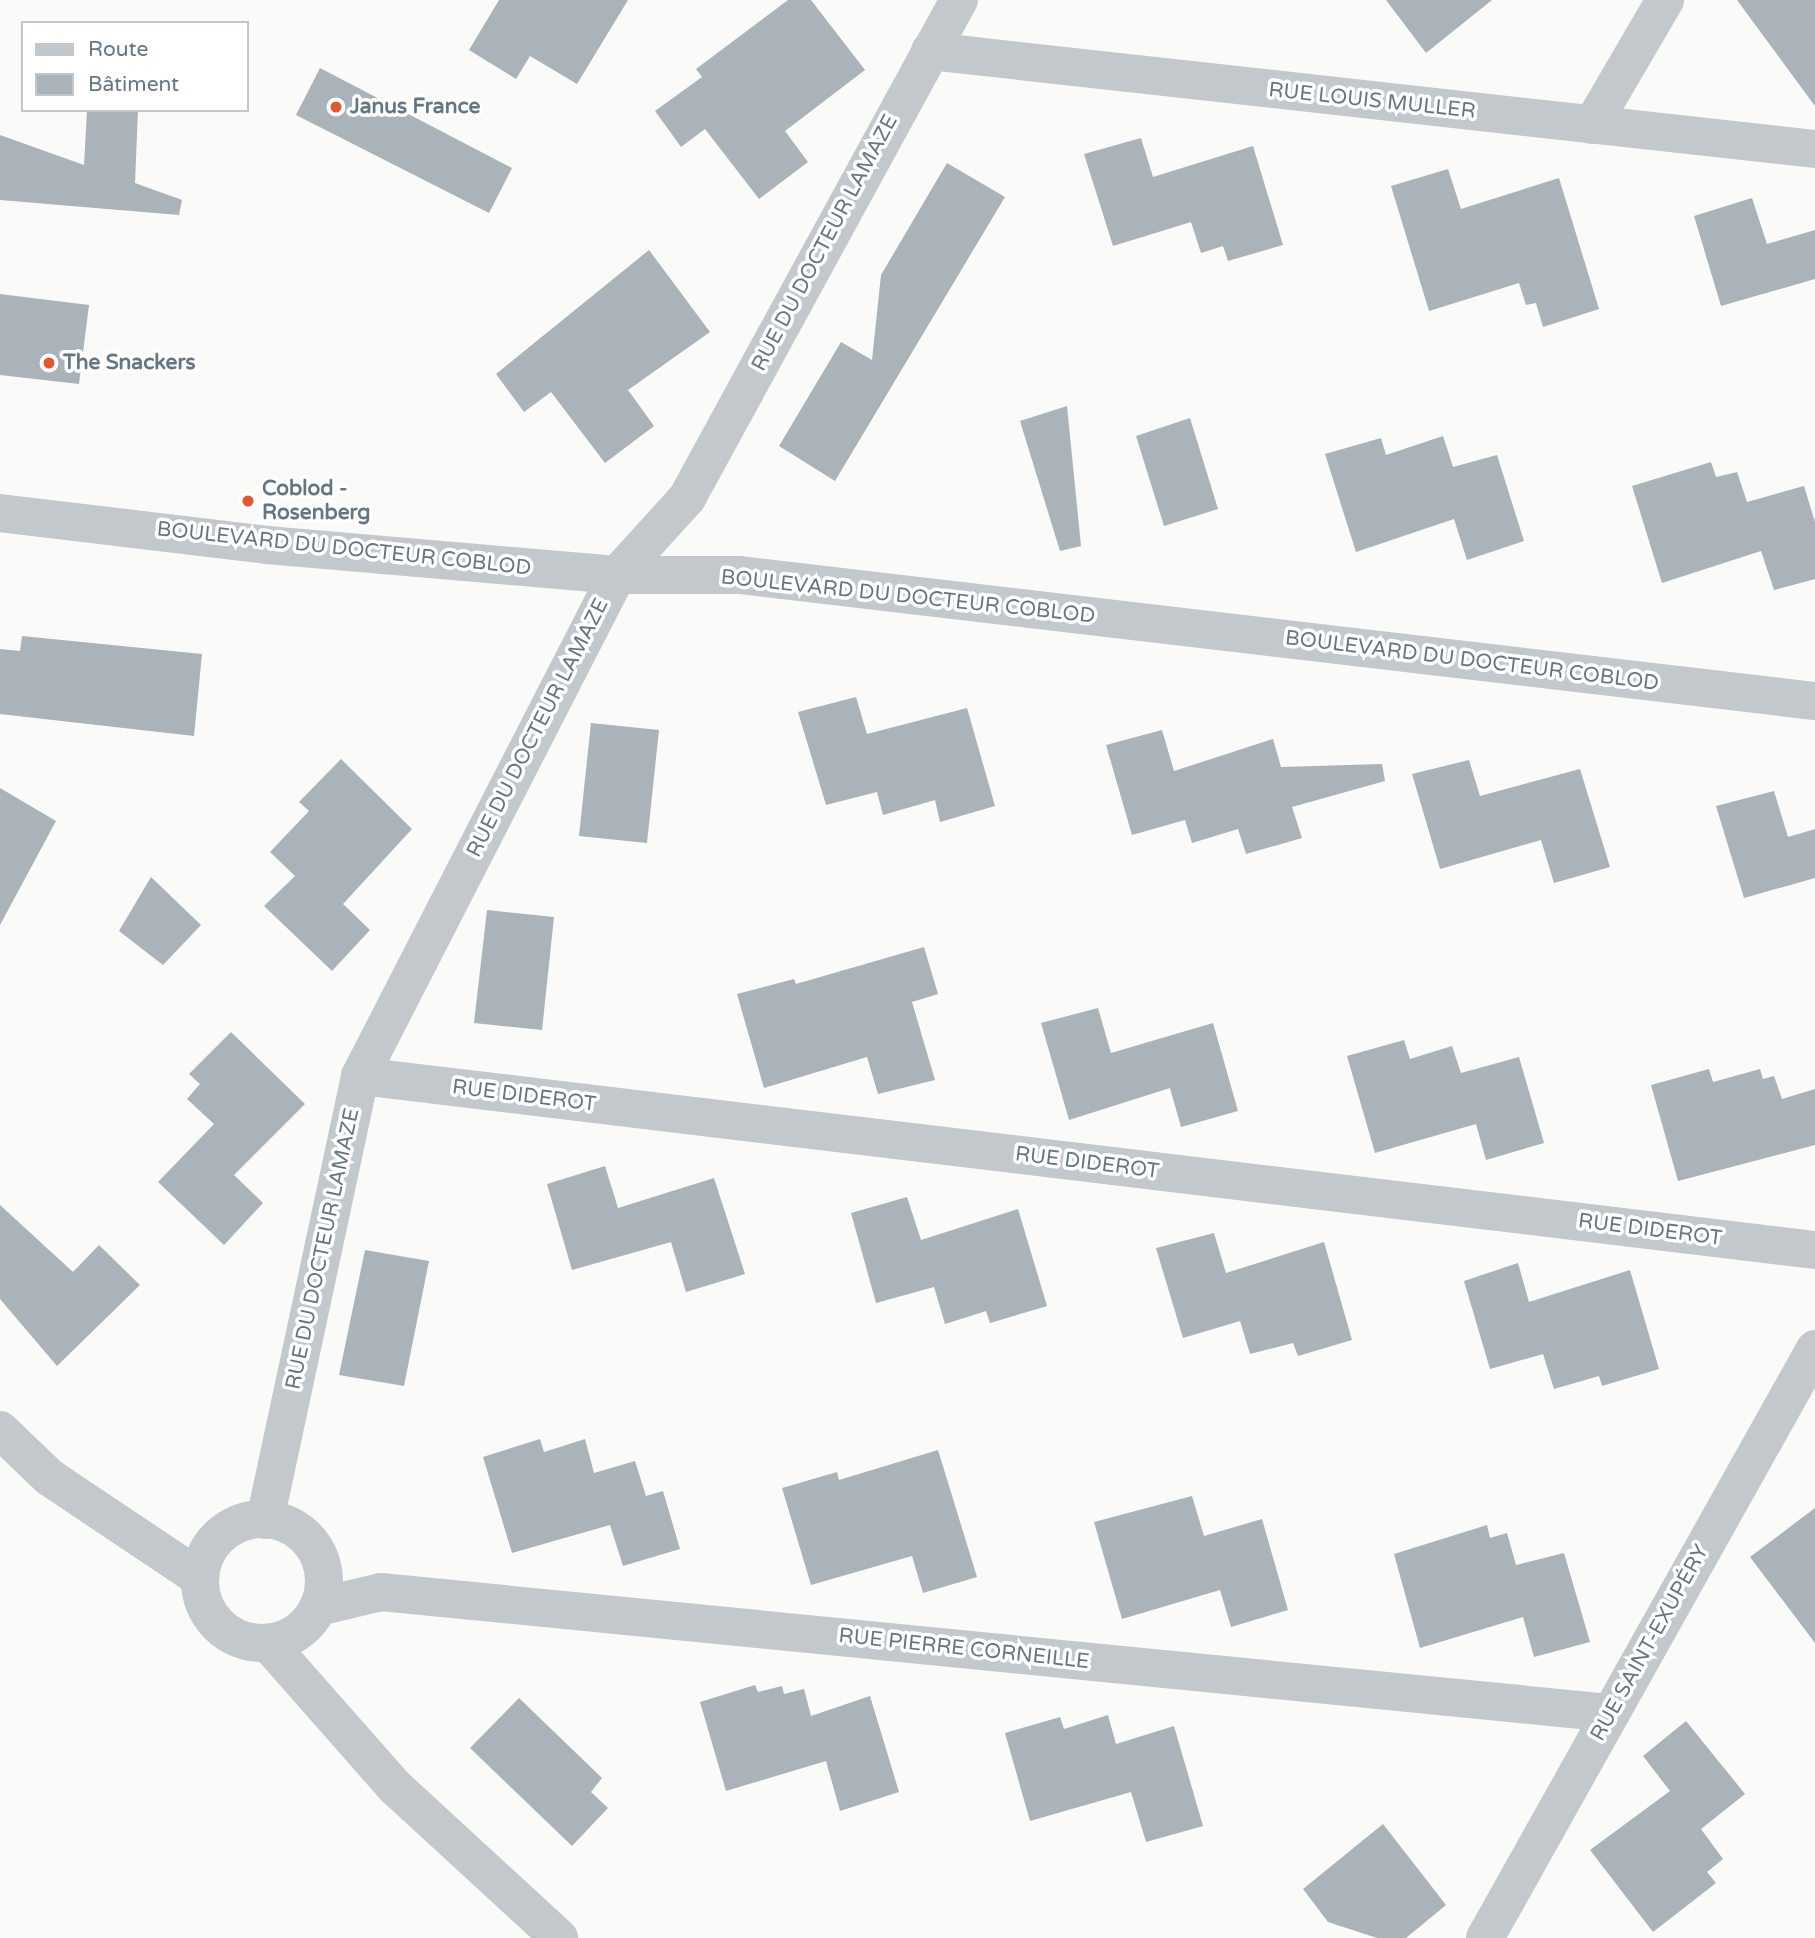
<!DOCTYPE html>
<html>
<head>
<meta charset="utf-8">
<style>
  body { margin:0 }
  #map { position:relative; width:1815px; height:1938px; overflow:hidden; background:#fafaf8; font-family:"Varela Round",sans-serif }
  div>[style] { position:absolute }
  .building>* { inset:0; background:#aab3b9 }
  .minor>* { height:38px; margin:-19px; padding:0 19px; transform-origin:19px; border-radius:19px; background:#c3c8cc }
  .minor>.ring { margin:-19px; padding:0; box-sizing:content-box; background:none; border:38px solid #c3c8cc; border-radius:50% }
  .dots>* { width:19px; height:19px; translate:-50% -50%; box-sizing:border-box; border:4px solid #fff; border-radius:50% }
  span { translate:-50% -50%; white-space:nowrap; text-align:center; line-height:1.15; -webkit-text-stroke:7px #fff; paint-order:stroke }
  .street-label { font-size:21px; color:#657683 }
  .poi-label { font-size:21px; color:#657683; font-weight:700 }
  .left { translate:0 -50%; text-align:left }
  .legend { position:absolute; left:21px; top:21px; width:228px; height:91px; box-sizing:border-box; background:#fff; border:2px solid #c1c8cd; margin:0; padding:9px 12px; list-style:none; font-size:21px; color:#657683 }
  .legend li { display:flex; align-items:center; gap:14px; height:35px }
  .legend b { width:35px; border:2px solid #c1c8cd }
</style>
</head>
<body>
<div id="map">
  <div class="building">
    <i style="clip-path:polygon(499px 0,628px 0,577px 84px,530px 56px,516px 79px,469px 50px)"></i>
    <i style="clip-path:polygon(788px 0,811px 0,865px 70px,785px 131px,808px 162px,759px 199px,705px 129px,681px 147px,655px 111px,702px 77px,696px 69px)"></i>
    <i style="clip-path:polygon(1386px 0,1492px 0,1426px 53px)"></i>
    <i style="clip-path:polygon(1737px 0,1815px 0,1815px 106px)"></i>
    <i style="clip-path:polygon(320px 68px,512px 168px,489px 213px,296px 115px)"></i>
    <i style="clip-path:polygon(87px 110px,138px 110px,135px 183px,182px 200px,179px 215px,0 200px,0 135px,84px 165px)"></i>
    <i style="clip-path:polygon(1141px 138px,1153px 177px,1253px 146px,1283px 245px,1228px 261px,1223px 246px,1201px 253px,1191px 222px,1113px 246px,1084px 154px)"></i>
    <i style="clip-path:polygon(947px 163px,1005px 197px,835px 481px,779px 446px,841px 342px,872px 360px,881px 275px)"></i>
    <i style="clip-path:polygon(1448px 169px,1461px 209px,1559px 178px,1599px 309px,1543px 327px,1536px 303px,1526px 305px,1519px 283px,1429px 311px,1391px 186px)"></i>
    <i style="clip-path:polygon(1752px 198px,1767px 244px,1815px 230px,1815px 279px,1721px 306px,1694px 216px)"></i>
    <i style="clip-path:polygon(649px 250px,710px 332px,628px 390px,654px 426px,605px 463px,551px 392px,524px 412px,496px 374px)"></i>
    <i style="clip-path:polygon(0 294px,89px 305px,79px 384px,0 375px)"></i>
    <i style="clip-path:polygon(1067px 406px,1081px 546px,1060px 551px,1020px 421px)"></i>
    <i style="clip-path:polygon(1190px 418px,1218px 509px,1164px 526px,1136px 436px)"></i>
    <i style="clip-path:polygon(1443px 436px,1453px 467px,1497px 455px,1524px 541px,1467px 560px,1454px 519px,1356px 552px,1325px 454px,1381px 438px,1386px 455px)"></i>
    <i style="clip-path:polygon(1711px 462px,1716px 477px,1737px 472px,1747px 502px,1804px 486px,1815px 522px,1815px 579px,1774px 590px,1761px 551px,1662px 583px,1632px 486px)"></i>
    <i style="clip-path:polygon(22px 636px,202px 654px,194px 736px,0 714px,0 649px,20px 651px)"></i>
    <i style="clip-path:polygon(856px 697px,867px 734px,967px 708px,995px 806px,940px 822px,935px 800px,883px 815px,877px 792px,826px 805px,798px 712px)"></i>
    <i style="clip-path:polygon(591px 723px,659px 730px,647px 843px,579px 836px)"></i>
    <i style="clip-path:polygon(1162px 730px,1174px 771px,1273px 739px,1281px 767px,1382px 764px,1385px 781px,1292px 807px,1302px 838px,1246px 854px,1238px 829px,1192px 843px,1185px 820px,1132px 835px,1106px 745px)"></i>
    <i style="clip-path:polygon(341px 759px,412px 829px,343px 904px,370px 930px,332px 971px,264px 906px,295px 876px,270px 852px,309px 811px,299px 802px)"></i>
    <i style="clip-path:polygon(1469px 760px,1480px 796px,1580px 769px,1610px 867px,1554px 883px,1541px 840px,1440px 869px,1412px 774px)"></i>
    <i style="clip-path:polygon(0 788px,56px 821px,0 925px)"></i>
    <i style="clip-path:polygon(1774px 791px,1788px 837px,1815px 829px,1815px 878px,1744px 898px,1716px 806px)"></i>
    <i style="clip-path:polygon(151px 877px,201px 925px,163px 965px,119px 931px)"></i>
    <i style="clip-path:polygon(487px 910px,554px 917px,542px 1030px,474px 1023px)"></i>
    <i style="clip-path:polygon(924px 947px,938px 994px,912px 1002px,935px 1080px,878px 1094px,867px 1057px,764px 1088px,737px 994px,794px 979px,796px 984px)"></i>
    <i style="clip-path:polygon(1098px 1008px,1111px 1053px,1213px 1023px,1238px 1111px,1181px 1127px,1170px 1088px,1069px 1120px,1041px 1023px)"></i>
    <i style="clip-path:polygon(231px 1032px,305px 1104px,234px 1175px,263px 1203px,224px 1245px,158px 1182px,214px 1124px,187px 1099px,200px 1084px,189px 1074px)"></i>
    <i style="clip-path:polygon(1404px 1040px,1410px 1059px,1452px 1046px,1461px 1073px,1519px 1057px,1544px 1143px,1486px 1160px,1476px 1124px,1375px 1153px,1347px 1056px)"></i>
    <i style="clip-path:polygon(1709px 1069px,1713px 1082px,1760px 1069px,1763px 1079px,1774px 1076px,1782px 1099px,1815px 1089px,1815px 1145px,1678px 1181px,1651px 1085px)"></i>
    <i style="clip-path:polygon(605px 1166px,618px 1208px,714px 1178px,745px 1274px,686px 1292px,671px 1242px,572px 1270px,547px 1184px)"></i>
    <i style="clip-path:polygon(907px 1197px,921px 1240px,1018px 1209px,1047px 1306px,990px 1323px,986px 1311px,945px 1324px,934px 1287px,876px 1303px,851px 1213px)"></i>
    <i style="clip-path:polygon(0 1205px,73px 1272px,99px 1245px,140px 1285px,57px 1366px,0 1299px)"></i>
    <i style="clip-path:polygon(1214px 1233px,1226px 1273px,1324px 1242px,1352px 1340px,1298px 1356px,1293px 1343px,1250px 1354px,1240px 1321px,1183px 1338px,1156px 1248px)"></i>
    <i style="clip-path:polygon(365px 1250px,429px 1261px,404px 1386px,339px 1375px)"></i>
    <i style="clip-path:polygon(1518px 1263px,1529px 1302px,1630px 1270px,1659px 1369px,1602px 1386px,1599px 1376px,1554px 1389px,1543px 1354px,1490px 1369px,1464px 1281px)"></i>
    <i style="clip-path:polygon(540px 1439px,544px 1452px,585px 1439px,594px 1473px,635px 1461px,646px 1496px,663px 1491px,680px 1549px,623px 1566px,610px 1525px,512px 1553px,483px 1457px)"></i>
    <i style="clip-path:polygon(938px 1450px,977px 1577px,923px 1593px,912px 1556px,811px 1585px,782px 1488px,837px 1472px,839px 1480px)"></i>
    <i style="clip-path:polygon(1192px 1496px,1204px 1536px,1262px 1519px,1288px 1610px,1231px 1627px,1220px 1590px,1122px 1619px,1094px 1522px)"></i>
    <i style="clip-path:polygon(1815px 1508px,1815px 1643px,1750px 1557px)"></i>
    <i style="clip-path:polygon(1487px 1525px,1490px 1538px,1507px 1533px,1516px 1565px,1564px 1553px,1590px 1642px,1534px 1657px,1523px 1617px,1420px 1648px,1394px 1554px)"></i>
    <i style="clip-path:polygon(755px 1685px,758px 1692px,782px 1686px,784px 1694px,804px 1689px,811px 1716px,870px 1696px,899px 1792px,840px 1811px,826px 1761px,726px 1791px,700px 1702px)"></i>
    <i style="clip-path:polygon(519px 1698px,602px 1778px,591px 1792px,608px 1808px,572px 1846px,470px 1748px)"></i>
    <i style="clip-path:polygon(1108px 1715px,1116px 1744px,1174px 1726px,1203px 1826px,1146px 1842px,1131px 1792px,1030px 1821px,1005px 1733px,1060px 1717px,1064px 1729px)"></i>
    <i style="clip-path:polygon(1686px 1721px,1745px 1794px,1701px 1829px,1723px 1859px,1707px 1872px,1716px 1883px,1653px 1932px,1590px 1850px,1670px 1791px,1643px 1756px)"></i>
    <i style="clip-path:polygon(1383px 1824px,1446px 1905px,1406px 1938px,1377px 1938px,1328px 1922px,1303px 1889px)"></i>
  </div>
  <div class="minor">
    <i style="left:930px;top:51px;width:890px;rotate:6.32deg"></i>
    <i style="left:1592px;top:125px;width:145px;rotate:-59.7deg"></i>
    <i style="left:0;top:513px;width:269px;rotate:6.8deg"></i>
    <i style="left:267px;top:545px;width:351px;rotate:4.9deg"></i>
    <i style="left:617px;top:575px;width:123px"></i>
    <i style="left:740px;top:575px;width:1082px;rotate:6.69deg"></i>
    <i style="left:360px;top:1076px;width:1465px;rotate:6.82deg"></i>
    <i style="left:0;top:1430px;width:68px;rotate:43.8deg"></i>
    <i style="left:49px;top:1477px;width:182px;rotate:33.8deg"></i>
    <i class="ring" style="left:200px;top:1519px;width:86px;height:86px"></i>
    <i style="left:265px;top:1520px;width:454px;rotate:-77.9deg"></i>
    <i style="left:360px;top:1076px;width:563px;rotate:-62.84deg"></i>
    <i style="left:617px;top:575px;width:104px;rotate:-47.7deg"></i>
    <i style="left:687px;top:498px;width:567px;rotate:-61.36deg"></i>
    <i style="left:318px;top:1607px;width:65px;rotate:-13.4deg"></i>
    <i style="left:381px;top:1592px;width:1236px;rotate:5.62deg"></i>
    <i style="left:268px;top:1643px;width:192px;rotate:48.6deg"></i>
    <i style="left:395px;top:1787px;width:223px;rotate:42.6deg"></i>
    <i style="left:1485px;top:1938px;width:675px;rotate:-60.74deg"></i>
  </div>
  <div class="dots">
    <i style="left:336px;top:107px;background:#e4572e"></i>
    <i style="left:49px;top:363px;background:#e4572e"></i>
    <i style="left:248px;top:501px;background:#e4572e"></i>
  </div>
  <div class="street-label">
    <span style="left:1372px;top:101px;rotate:6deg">RUE LOUIS MULLER</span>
    <span style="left:825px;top:243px;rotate:-62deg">RUE DU DOCTEUR LAMAZE</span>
    <span style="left:344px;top:549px;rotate:6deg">BOULEVARD DU DOCTEUR COBLOD</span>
    <span style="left:908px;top:597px;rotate:6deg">BOULEVARD DU DOCTEUR COBLOD</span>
    <span style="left:1472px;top:661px;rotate:7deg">BOULEVARD DU DOCTEUR COBLOD</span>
    <span style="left:538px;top:728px;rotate:-63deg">RUE DU DOCTEUR LAMAZE</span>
    <span style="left:524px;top:1096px;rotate:7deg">RUE DIDEROT</span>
    <span style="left:1087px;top:1163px;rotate:7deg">RUE DIDEROT</span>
    <span style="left:1650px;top:1230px;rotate:7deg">RUE DIDEROT</span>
    <span style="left:323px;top:1249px;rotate:-78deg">RUE DU DOCTEUR LAMAZE</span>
    <span style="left:1650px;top:1643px;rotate:-61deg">RUE SAINT-EXUPÉRY</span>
    <span style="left:964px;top:1649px;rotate:6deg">RUE PIERRE CORNEILLE</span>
  </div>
  <div class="poi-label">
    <span class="left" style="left:350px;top:107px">Janus France</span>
    <span class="left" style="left:63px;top:363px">The Snackers</span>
    <span class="left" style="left:262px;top:501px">Coblod -<br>Rosenberg</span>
  </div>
  <ul class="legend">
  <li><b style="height:9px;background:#c3c8cc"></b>Route</li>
  <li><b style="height:19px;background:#aab3b9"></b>Bâtiment</li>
  </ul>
</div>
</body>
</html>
